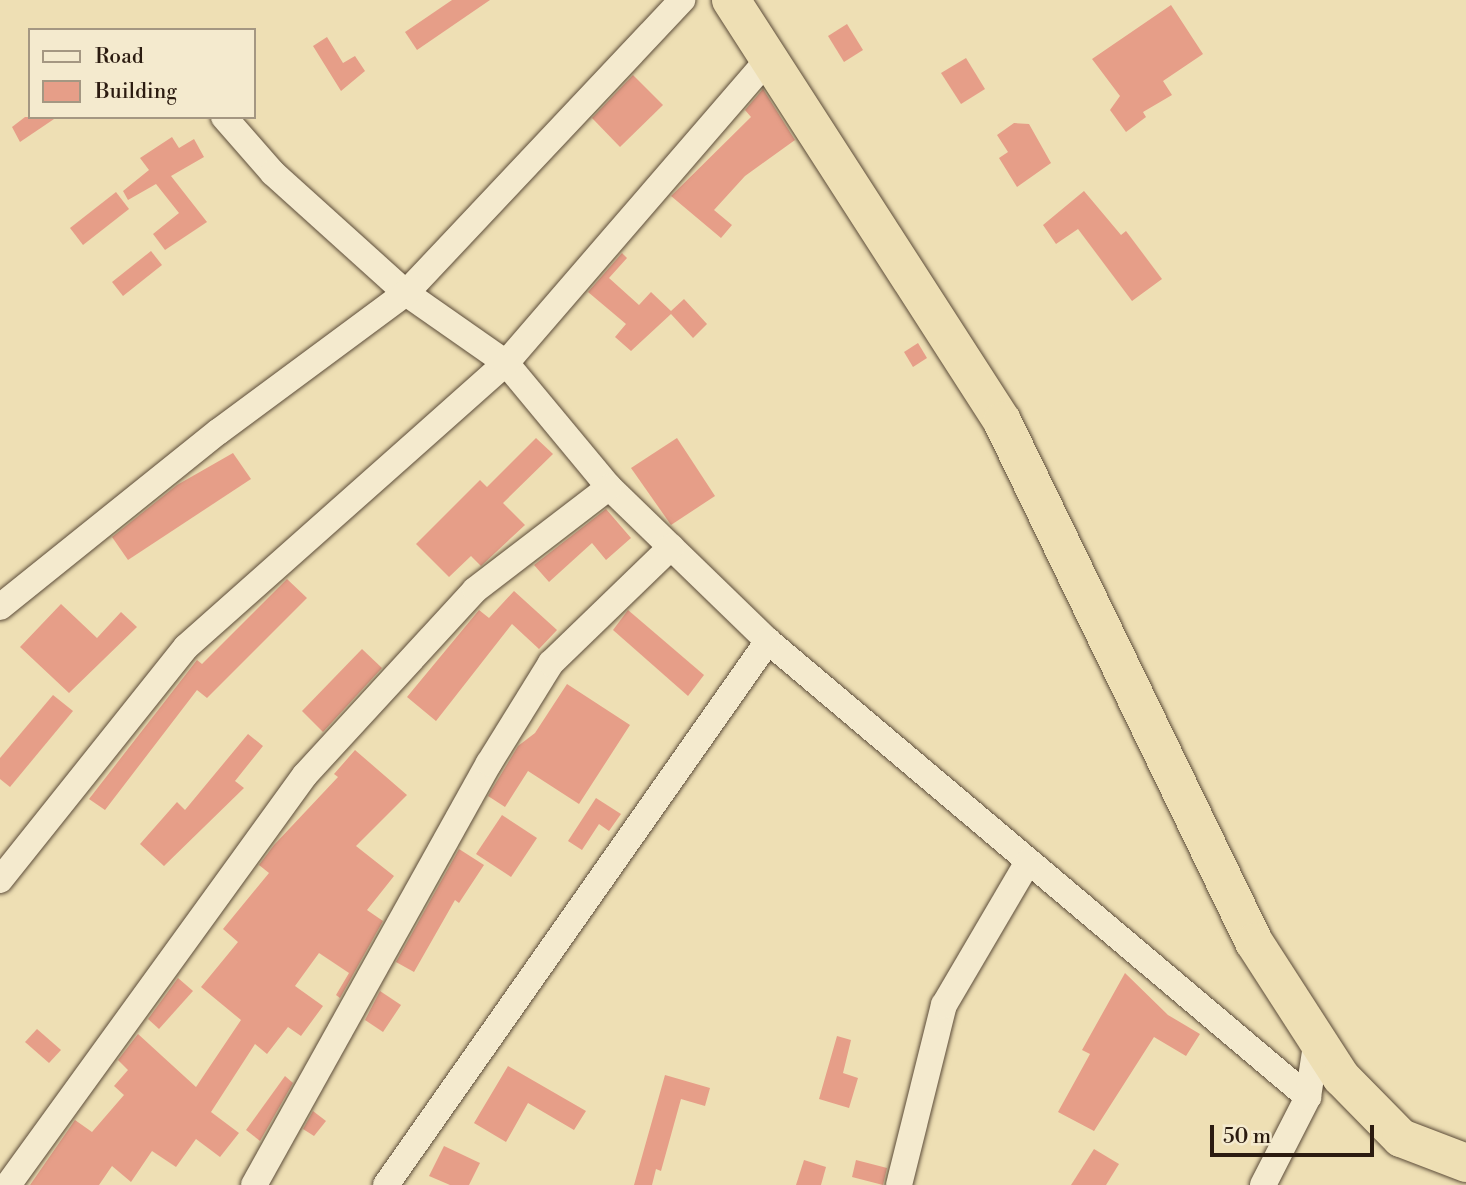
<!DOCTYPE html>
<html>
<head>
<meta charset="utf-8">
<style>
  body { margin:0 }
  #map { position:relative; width:1466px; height:1185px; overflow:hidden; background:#eedfb4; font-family:"Libre Bodoni",serif }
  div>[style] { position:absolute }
  .building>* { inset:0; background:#e69e88 }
  .roads { filter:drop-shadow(0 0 2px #5c4c39) drop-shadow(0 0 2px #5c4c39) }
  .minor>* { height:26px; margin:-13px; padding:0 13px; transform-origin:13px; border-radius:13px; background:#f4eace }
  .trunk>* { height:38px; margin:-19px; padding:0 19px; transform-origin:19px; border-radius:19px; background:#eedfb4 }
  span { translate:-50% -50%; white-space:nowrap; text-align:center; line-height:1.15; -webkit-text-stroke:5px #f4eace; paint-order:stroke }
  .legend { position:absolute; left:28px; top:28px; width:228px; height:91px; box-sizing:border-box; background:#f4eace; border:2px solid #a49782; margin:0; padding:9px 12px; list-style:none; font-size:21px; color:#2b1b10 }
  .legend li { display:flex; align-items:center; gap:14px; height:35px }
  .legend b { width:35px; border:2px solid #a49782 }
  .scale { position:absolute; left:1210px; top:1125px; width:164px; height:32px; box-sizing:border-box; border:4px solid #2b1b10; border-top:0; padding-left:9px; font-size:21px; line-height:24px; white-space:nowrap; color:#2b1b10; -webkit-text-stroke:5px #f4eace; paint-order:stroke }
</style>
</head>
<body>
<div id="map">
  <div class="building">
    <i style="clip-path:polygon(452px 0,490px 0,417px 50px,405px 32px)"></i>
    <i style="clip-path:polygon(1171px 5px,1203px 54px,1163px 81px,1172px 95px,1143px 112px,1146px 117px,1126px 132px,1110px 110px,1120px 96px,1092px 59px)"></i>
    <i style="clip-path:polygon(847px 24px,863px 50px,844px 62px,828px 36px)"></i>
    <i style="clip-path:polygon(327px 37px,343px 63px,355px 56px,365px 71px,341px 91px,313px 46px)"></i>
    <i style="clip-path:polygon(966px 58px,985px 89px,961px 104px,941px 73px)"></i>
    <i style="clip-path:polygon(633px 75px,663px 105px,620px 147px,592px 118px)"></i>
    <i style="clip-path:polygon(763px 89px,795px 140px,745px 176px,714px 210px,732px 225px,721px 238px,671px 196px,751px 117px,745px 110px)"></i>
    <i style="clip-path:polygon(25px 117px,57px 117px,20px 142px,12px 127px)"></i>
    <i style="clip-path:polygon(1014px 123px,1029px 124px,1051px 163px,1017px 187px,999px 158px,1008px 152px,997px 135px)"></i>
    <i style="clip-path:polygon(172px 137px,179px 148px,194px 139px,204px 157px,171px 176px,207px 222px,165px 250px,153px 234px,179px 213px,156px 184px,128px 200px,123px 191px,149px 170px,140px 158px)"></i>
    <i style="clip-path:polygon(1084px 191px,1121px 235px,1126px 231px,1162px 279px,1132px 301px,1078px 229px,1056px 244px,1043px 225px)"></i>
    <i style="clip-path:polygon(116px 192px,129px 209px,83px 245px,70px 228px)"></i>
    <i style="clip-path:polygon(151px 251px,162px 265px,123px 296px,112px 282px)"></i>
    <i style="clip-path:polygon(622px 253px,627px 258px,609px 278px,639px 305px,651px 292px,671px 311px,684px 299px,707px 324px,693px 338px,671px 314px,631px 351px,615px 337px,626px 324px,588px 292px)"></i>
    <i style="clip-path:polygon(918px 343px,927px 358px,913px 367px,904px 352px)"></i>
    <i style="clip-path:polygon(536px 438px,553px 454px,503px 503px,525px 525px,481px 566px,471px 556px,449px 577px,416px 544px,480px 480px,487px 487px)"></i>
    <i style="clip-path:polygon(677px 438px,715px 496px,671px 525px,631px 468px)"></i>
    <i style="clip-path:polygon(233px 453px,251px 479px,128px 560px,112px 537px,177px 485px)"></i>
    <i style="clip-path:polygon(606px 509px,631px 538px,606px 560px,592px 543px,549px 582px,534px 565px)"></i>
    <i style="clip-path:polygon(287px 579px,307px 598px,207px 698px,197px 690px,105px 810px,89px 799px,197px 660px,202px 664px)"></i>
    <i style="clip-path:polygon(514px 591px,557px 630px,539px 649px,512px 624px,436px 721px,407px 697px,479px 610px,489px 618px)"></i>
    <i style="clip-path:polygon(61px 604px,97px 638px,121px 612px,137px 627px,69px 693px,20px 647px)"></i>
    <i style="clip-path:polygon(628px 610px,704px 675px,688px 696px,613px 630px)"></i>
    <i style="clip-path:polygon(362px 649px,382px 668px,323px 732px,302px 711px)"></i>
    <i style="clip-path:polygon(567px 684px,630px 725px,579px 804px,528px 771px,505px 807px,488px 796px,518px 746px,535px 733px)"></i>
    <i style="clip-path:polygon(53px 695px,73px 711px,10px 787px,0 779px,0 758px)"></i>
    <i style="clip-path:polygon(248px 734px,263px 746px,235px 781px,244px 788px,164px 866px,140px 844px,177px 802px,185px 810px)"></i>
    <i style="clip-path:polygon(355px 750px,407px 795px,356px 846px,394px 876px,367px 910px,383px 921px,340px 998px,336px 995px,349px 973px,319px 953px,295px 986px,323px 1006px,301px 1036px,288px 1027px,267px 1054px,255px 1044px,211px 1112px,239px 1133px,220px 1157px,196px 1139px,176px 1167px,152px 1151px,131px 1182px,112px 1166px,99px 1185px,30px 1185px,75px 1120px,92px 1132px,124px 1095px,114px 1086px,128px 1070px,118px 1060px,138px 1034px,196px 1087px,241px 1020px,201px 987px,238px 942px,223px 929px,269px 873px,259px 865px,274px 845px,338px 777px,334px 774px)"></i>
    <i style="clip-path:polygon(596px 798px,621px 814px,609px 831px,599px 824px,582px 850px,568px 841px)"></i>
    <i style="clip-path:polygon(502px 815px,537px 838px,511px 877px,476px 854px)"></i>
    <i style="clip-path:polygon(459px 849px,484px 865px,459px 903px,455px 900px,414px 972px,396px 962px)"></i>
    <i style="clip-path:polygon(1125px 973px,1168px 1015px,1200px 1034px,1186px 1056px,1154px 1037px,1094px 1131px,1058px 1112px,1090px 1054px,1082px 1050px)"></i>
    <i style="clip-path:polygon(178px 978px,193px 991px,159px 1029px,148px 1019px)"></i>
    <i style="clip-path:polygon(380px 991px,401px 1005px,383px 1032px,365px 1020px)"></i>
    <i style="clip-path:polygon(37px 1029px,61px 1050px,49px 1063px,25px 1042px)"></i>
    <i style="clip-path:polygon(837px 1036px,851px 1040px,843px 1073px,858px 1078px,849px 1108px,819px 1099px)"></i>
    <i style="clip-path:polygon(508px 1066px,586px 1111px,574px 1130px,528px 1103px,506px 1142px,474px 1123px)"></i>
    <i style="clip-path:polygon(665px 1075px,710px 1088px,705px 1106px,681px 1099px,661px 1171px,656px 1169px,652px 1185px,634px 1185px)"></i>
    <i style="clip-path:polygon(285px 1076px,293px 1083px,260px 1141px,246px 1130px)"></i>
    <i style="clip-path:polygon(313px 1111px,326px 1121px,314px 1136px,303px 1129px)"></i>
    <i style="clip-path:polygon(444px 1146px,480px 1163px,469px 1185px,450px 1185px,429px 1176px)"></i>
    <i style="clip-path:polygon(1094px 1149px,1119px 1164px,1106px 1185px,1071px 1185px)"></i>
    <i style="clip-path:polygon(804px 1160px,826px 1167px,821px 1185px,796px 1185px)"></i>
    <i style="clip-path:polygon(856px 1160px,887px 1168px,883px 1185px,852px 1177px)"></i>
  </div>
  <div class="roads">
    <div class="minor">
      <i style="left:224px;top:117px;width:74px;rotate:48.8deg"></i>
      <i style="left:273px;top:173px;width:179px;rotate:42.1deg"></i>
      <i style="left:406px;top:293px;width:122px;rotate:35deg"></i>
      <i style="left:506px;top:363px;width:161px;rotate:50.3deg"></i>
      <i style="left:609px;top:487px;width:221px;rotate:44.1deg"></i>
      <i style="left:768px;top:641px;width:707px;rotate:40.18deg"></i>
      <i style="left:0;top:607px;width:280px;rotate:-38.8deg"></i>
      <i style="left:218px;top:432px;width:234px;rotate:-36.5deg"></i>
      <i style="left:406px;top:293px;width:403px;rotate:-46.7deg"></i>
      <i style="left:0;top:880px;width:298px;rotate:-51.4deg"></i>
      <i style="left:186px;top:647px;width:428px;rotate:-41.6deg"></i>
      <i style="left:506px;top:363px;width:401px;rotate:-49.2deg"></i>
      <i style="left:8px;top:1185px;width:506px;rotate:-54.08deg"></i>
      <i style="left:305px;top:775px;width:251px;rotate:-47.4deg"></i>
      <i style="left:475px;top:590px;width:169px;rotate:-37.5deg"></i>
      <i style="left:254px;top:1185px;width:483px;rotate:-60.9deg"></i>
      <i style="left:489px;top:763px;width:118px;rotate:-58.2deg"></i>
      <i style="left:551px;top:663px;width:167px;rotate:-44deg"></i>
      <i style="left:386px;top:1185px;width:665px;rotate:-54.92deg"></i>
      <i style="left:899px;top:1185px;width:186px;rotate:-76deg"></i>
      <i style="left:944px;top:1005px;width:166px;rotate:-59.6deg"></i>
      <i style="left:1263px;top:1185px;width:99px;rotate:-62.9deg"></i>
      <i style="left:1308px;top:1097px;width:59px;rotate:-81.2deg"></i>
    </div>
    <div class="trunk">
      <i style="left:731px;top:0;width:501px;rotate:57.23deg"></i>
      <i style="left:1002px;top:421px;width:579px;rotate:64.19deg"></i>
      <i style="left:1254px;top:942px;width:161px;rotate:57.2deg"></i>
      <i style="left:1341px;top:1077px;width:86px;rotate:45.5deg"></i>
      <i style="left:1401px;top:1138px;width:70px;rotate:21deg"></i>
    </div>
  </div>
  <ul class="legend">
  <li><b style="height:9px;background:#f4eace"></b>Road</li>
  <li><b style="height:19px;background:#e69e88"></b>Building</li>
  </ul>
  <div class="scale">50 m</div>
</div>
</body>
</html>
